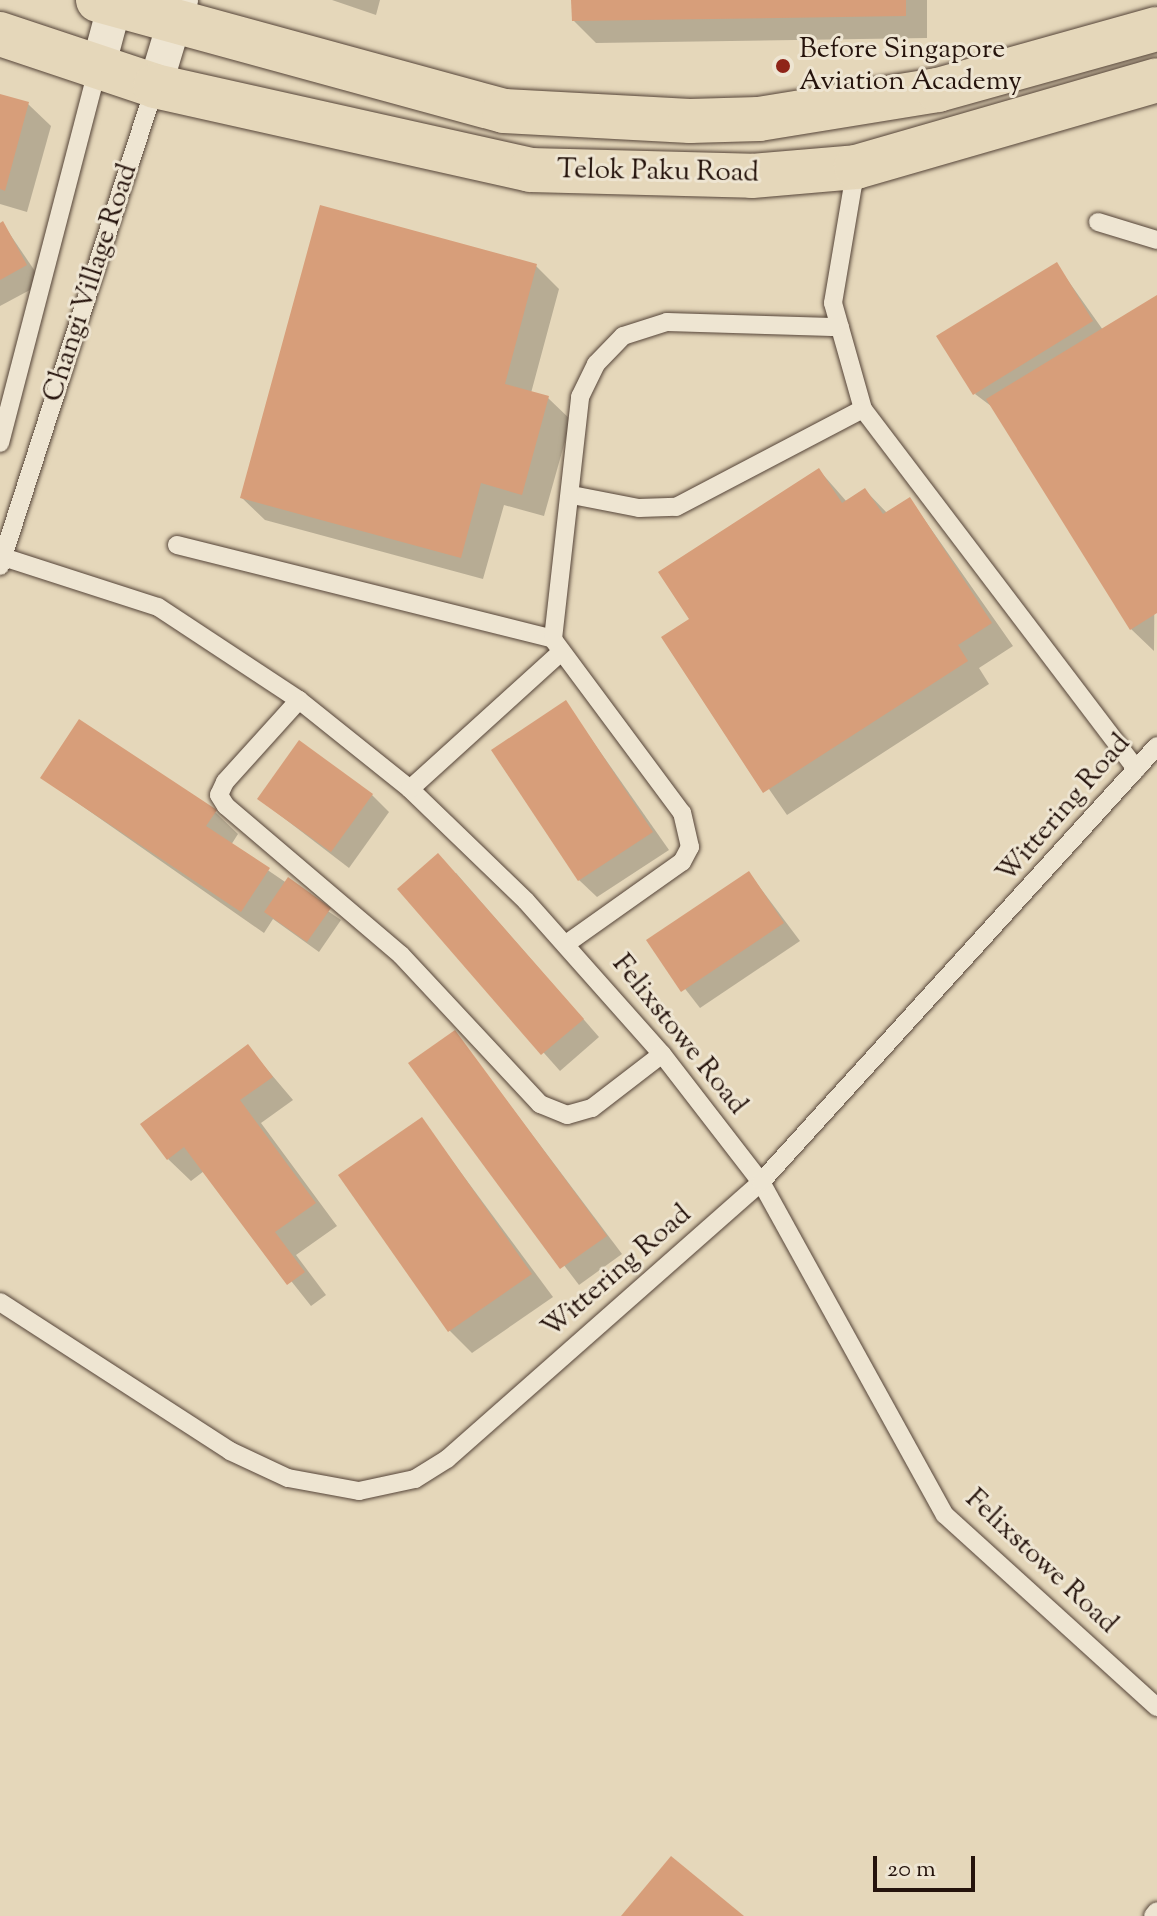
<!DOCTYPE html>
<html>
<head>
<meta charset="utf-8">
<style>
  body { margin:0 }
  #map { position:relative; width:1157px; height:1916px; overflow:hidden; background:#e5d7ba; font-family:"Sorts Mill Goudy",serif }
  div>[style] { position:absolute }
  .shadow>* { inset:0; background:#0003 }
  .building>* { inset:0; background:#d79e7a }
  .roads { filter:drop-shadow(0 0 2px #554438) drop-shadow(0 0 2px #554438) }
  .service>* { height:18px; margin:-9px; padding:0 9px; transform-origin:9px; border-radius:9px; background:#eee5d2 }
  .minor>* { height:34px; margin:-17px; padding:0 17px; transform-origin:17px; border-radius:17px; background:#eee5d2 }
  .primary>* { height:44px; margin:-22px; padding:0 22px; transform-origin:22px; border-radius:22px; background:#e5d7ba }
  .dots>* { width:22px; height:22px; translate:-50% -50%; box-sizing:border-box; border:4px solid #eee5d2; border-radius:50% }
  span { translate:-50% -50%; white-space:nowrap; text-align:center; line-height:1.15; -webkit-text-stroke:6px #eee5d2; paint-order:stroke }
  .poi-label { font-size:28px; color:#25130c }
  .left { translate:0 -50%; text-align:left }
  .street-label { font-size:28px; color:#25130c }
  .scale { position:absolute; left:873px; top:1856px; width:102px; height:36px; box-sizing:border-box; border:4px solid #25130c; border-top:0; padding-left:10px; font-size:24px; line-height:28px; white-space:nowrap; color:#25130c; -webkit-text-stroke:6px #eee5d2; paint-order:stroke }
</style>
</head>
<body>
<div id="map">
  <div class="shadow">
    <i style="clip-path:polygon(332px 0,380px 0,376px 15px)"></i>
    <i style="clip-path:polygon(573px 0,927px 0,927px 38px,596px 43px,574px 21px)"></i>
    <i style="clip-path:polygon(0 96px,28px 104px,51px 126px,27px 212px,0 204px)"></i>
    <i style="clip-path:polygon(321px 207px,536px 266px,559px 289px,531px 393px,548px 398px,571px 420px,544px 516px,504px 505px,483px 579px,265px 520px,242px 498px)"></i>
    <i style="clip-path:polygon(3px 224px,43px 283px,0 306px,0 226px)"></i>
    <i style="clip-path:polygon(1057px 265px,1103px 330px,1157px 297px,1154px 651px,1131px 629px,995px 409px,975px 394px)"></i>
    <i style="clip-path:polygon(819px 470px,847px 502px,865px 490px,888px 514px,910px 499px,1013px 646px,979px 668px,989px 684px,787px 815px,664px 638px,691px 620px)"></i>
    <i style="clip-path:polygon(566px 703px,669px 850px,597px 897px,579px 880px)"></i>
    <i style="clip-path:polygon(42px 778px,215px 812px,238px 834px,231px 845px,341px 920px,319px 952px,273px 919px,264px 933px)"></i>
    <i style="clip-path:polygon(372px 795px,389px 812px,349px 868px,259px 799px)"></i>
    <i style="clip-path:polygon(456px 873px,599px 1037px,560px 1071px,399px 890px)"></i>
    <i style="clip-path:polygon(749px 873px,800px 941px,700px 1008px,648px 941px)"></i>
    <i style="clip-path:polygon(455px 1032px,622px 1254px,579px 1285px,411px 1064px)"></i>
    <i style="clip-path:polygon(248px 1047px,293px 1100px,261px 1123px,337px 1226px,296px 1255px,326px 1295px,311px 1306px,204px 1171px,191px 1181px,168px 1159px)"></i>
    <i style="clip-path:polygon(422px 1120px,553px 1297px,472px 1353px,449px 1330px)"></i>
  </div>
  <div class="building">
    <i style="clip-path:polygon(571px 0,906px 0,906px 16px,572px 21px)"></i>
    <i style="clip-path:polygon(0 94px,29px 102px,5px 191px,0 189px)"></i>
    <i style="clip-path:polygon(320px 205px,537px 264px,505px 384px,549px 396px,522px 495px,481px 483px,461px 558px,240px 498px)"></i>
    <i style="clip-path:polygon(3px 221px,27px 265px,0 280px,0 223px)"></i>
    <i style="clip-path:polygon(1057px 262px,1093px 321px,973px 395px,936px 336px)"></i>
    <i style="clip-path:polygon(1157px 295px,1157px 613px,1130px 630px,986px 399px)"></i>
    <i style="clip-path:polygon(819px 468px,842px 503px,865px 488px,883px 514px,910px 497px,992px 623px,958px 645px,968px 661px,763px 793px,661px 637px,689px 619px,658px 572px)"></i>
    <i style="clip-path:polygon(566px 700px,653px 832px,578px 881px,491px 750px)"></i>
    <i style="clip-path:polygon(79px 719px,217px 810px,206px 826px,270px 868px,241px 912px,40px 778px)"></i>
    <i style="clip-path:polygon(299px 740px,373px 794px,331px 852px,257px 799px)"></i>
    <i style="clip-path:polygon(438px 853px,584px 1019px,541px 1055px,397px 889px)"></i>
    <i style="clip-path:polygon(749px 871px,784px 923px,681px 992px,646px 940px)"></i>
    <i style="clip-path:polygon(288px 877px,331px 908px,307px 942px,264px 912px)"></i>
    <i style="clip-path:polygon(455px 1030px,607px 1236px,560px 1269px,408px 1063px)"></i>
    <i style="clip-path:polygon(248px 1044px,273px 1077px,240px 1100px,316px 1203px,275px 1232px,305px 1272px,287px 1285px,184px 1147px,167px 1160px,140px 1124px)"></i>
    <i style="clip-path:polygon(422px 1117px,532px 1274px,448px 1332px,338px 1175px)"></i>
    <i style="clip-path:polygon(671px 1856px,744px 1916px,621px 1916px)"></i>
  </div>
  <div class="roads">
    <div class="service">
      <i style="left:856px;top:167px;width:138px;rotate:99.6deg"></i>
      <i style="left:833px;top:303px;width:110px;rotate:74.2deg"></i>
      <i style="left:863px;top:409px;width:452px;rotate:52.8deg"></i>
      <i style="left:1098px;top:222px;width:62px;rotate:17deg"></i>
      <i style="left:0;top:443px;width:384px;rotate:-75.4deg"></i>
      <i style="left:572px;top:495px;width:68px;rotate:11deg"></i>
      <i style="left:639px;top:508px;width:37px;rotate:-2deg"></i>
      <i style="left:676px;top:507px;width:211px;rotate:-27.7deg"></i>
      <i style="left:177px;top:545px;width:388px;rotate:14deg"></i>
      <i style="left:0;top:556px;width:166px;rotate:17.9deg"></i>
      <i style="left:158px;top:607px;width:169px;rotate:33.4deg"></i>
      <i style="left:299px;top:700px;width:142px;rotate:38.7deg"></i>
      <i style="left:410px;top:789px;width:161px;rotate:44deg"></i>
      <i style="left:526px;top:901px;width:205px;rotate:48.4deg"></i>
      <i style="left:662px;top:1054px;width:162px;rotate:52.3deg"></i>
      <i style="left:761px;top:1182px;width:380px;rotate:61.1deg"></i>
      <i style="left:945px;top:1515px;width:286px;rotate:42.2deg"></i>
      <i style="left:0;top:566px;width:504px;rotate:-72.1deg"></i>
      <i style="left:299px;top:700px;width:110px;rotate:132.1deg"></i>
      <i style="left:225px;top:782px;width:14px;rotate:115deg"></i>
      <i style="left:219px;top:795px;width:13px;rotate:58deg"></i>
      <i style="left:226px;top:806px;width:230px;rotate:40.4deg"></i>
      <i style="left:401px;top:955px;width:204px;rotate:47deg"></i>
      <i style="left:540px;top:1104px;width:29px;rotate:22deg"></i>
      <i style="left:567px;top:1115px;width:26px;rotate:-16deg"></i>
      <i style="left:592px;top:1108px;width:88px;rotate:-37.6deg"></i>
      <i style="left:410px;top:789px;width:200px;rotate:-42.2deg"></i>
      <i style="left:566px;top:944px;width:142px;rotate:-35.3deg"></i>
      <i style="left:682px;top:862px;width:17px;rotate:-62deg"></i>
      <i style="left:690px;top:847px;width:35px;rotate:-103deg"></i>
      <i style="left:682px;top:813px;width:217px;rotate:-126.6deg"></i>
      <i style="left:553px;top:639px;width:244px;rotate:-83.6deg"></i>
      <i style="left:580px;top:397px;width:37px;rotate:-64deg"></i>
      <i style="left:596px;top:364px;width:39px;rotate:-46deg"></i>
      <i style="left:623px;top:336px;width:46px;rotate:-17.7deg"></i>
      <i style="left:667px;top:322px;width:173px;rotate:1.7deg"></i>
      <i style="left:0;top:1302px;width:274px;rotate:32.9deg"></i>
      <i style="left:230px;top:1451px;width:64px;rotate:25deg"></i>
      <i style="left:288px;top:1478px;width:72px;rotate:10.4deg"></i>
      <i style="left:359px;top:1491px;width:57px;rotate:-12.1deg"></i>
      <i style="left:415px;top:1479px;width:38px;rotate:-32deg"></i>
      <i style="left:447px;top:1459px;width:419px;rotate:-41.4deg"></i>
      <i style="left:761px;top:1182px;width:589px;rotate:-47.75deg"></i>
      <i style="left:1153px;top:1916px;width:6px;rotate:-51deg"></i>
    </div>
    <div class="minor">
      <i style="left:97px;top:71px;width:73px;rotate:-75deg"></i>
      <i style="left:155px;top:86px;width:90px;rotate:-73.2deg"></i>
    </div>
    <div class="primary">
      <i style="left:98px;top:0;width:421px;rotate:15.3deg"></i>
      <i style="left:504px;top:111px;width:186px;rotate:3.1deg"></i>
      <i style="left:690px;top:121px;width:69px;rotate:-1.7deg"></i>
      <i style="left:759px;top:119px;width:181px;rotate:-9.2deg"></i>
      <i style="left:938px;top:90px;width:227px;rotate:-15.6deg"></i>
      <i style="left:0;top:34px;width:163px;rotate:18.5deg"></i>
      <i style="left:155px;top:86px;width:384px;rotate:12.6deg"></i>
      <i style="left:530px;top:170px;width:222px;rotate:1.5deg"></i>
      <i style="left:752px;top:176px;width:104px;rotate:-4.9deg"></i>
      <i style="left:856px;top:167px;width:313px;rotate:-16.1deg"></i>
    </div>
  </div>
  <div class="dots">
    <i style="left:783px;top:66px;background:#8f2418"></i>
  </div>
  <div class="poi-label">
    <span class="left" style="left:799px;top:66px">Before Singapore<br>Aviation Academy</span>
  </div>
  <div class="street-label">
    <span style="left:658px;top:172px;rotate:1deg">Telok Paku Road</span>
    <span style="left:91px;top:283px;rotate:-72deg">Changi Village Road</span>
    <span style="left:1064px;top:809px;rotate:-49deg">Wittering Road</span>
    <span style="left:679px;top:1035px;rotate:51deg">Felixstowe Road</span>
    <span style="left:617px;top:1272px;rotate:-41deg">Wittering Road</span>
    <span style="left:1041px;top:1562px;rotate:43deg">Felixstowe Road</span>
  </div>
  <div class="scale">20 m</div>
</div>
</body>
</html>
